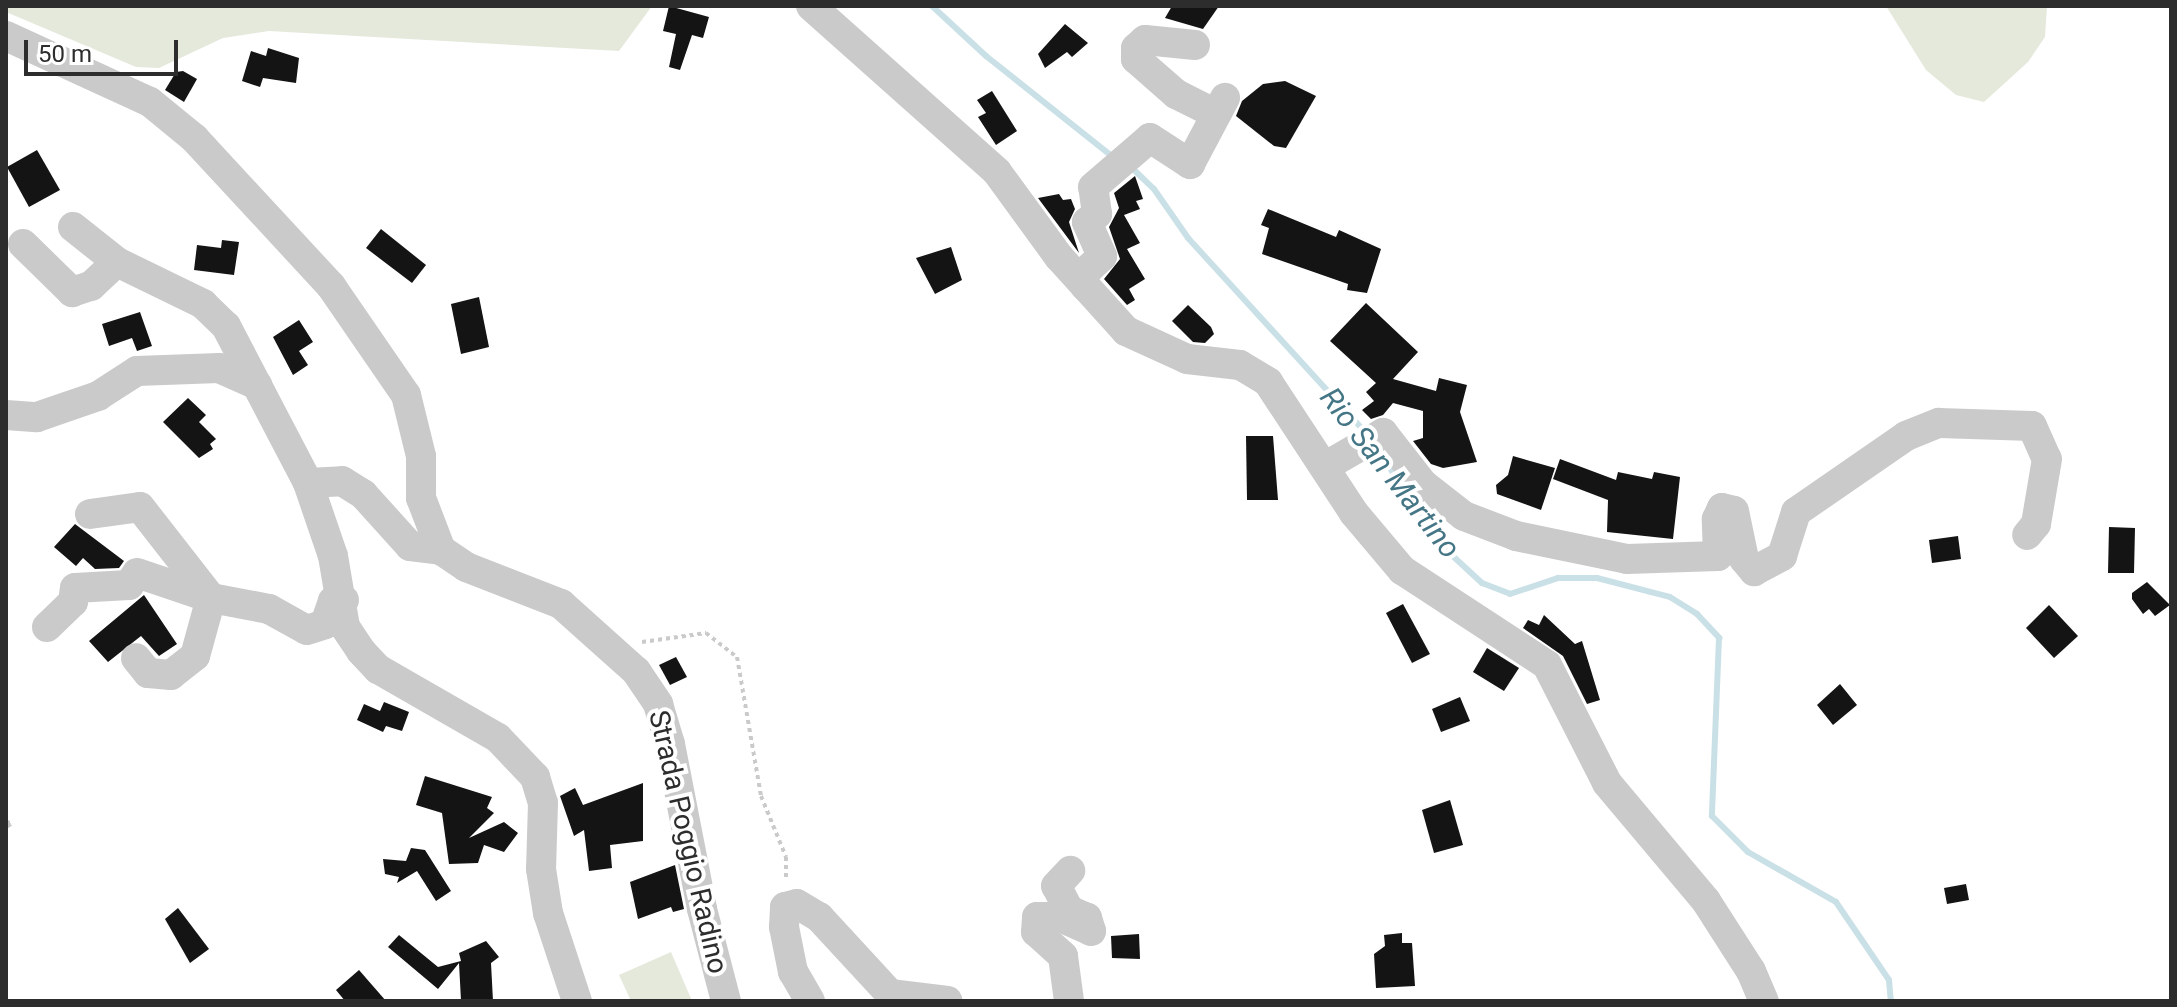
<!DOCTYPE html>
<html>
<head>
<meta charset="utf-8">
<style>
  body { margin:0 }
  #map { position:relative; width:2177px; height:1007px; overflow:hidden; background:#fff; font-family:Roboto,sans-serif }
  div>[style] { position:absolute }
  .green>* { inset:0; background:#e5e9dc }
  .stream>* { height:6px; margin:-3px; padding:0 3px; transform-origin:3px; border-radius:3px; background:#cae0e7 }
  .building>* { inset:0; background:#141414 }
  .path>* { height:4px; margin-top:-2px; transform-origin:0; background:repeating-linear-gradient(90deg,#cacaca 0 4px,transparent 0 8px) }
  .minor>* { height:30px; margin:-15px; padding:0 15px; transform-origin:15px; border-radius:15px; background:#cacaca }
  span { translate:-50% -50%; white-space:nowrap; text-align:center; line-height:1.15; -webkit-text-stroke:8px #fff; paint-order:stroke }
  .street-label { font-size:28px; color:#2d2d2d }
  .water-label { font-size:30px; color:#457685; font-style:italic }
  .frame { position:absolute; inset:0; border:8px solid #2d2d2d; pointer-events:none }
  .scale { position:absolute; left:24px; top:40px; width:154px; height:36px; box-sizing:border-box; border:4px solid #2d2d2d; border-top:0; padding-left:10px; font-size:24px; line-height:28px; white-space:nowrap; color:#2d2d2d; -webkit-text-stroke:6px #fff; paint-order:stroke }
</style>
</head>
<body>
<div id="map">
  <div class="green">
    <i style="clip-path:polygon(6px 6px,652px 6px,619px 51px,269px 31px,223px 38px,159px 68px,136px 67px,6px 12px)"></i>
    <i style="clip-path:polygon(1886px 6px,2047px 6px,2045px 37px,2028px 62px,1984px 102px,1956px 95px,1926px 70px)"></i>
    <i style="clip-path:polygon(671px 952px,692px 1001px,631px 1001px,619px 975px)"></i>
  </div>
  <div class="stream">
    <i style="left:932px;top:6px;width:74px;rotate:42.8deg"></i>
    <i style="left:986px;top:56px;width:162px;rotate:38.5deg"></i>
    <i style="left:1130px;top:166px;width:33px;rotate:44deg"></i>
    <i style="left:1154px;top:189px;width:60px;rotate:55.2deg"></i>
    <i style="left:1188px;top:238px;width:264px;rotate:47.6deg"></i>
    <i style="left:1377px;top:449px;width:118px;rotate:56deg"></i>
    <i style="left:1443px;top:547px;width:53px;rotate:42.7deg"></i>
    <i style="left:1482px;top:583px;width:30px;rotate:21deg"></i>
    <i style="left:1510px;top:594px;width:51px;rotate:-18.4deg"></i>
    <i style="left:1558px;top:578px;width:39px"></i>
    <i style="left:1597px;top:578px;width:75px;rotate:14.6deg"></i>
    <i style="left:1670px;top:597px;width:32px;rotate:32deg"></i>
    <i style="left:1697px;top:614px;width:33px;rotate:47deg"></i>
    <i style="left:1719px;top:638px;width:178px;rotate:92.3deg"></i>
    <i style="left:1712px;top:816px;width:51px;rotate:45deg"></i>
    <i style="left:1748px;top:852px;width:101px;rotate:29.6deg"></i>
    <i style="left:1836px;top:902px;width:94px;rotate:55.8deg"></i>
    <i style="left:1889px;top:980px;width:21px;rotate:85deg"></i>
  </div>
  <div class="building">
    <i style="clip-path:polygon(669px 6px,709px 17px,703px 38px,692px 35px,680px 70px,669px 67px,676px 34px,663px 31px)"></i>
    <i style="clip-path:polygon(1172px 6px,1219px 6px,1203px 29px,1165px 18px)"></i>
    <i style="clip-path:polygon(1065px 24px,1088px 43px,1072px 57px,1067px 52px,1045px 68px,1038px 54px)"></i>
    <i style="clip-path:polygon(268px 48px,299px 58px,296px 83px,263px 78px,260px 87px,242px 81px,251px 51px,266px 56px)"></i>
    <i style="clip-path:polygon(183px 71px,197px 79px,184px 102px,165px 90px,176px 72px)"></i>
    <i style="clip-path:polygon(1285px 81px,1316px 96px,1286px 148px,1274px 146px,1236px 116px,1242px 101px,1263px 84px)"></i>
    <i style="clip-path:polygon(992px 91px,1017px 131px,996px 145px,978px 117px,986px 113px,977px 100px)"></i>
    <i style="clip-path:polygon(37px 150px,60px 190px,29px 207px,7px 167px)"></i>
    <i style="clip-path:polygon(1135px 176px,1143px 199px,1136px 201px,1140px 209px,1124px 215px,1140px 243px,1127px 249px,1145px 279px,1129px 289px,1135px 300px,1127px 305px,1104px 279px,1120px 259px,1109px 227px,1119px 208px,1114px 193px)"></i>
    <i style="clip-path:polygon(1059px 194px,1063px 200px,1071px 199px,1075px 209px,1069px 222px,1079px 253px,1038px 198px)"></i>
    <i style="clip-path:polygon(1268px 209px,1336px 237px,1339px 230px,1381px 249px,1367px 293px,1347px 290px,1348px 284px,1262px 254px,1269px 228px,1261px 225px)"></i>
    <i style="clip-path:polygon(381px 229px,426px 265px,412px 283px,366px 248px)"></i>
    <i style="clip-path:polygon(222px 240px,239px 242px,234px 275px,194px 270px,197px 245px,221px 248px)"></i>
    <i style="clip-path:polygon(951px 247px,962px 280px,935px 294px,916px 258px)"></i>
    <i style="clip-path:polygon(479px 297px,489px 347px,461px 354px,451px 304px)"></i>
    <i style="clip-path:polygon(1366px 303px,1418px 352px,1393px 379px,1436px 391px,1439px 378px,1467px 385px,1460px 412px,1477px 462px,1443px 468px,1431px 464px,1413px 441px,1423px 438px,1423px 411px,1393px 403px,1383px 415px,1371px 419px,1362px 410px,1374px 401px,1366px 392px,1376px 383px,1330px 341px)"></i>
    <i style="clip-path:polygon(1188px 305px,1211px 327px,1214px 334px,1205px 343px,1193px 342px,1172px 321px)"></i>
    <i style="clip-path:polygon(140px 312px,152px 346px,137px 351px,132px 338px,109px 346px,102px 324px)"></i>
    <i style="clip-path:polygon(299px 320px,313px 342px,299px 351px,308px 365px,293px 375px,273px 337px)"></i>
    <i style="clip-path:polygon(188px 398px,206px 415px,199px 422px,216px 439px,210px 444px,213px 449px,199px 458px,163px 422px)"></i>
    <i style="clip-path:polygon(1246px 436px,1273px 436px,1278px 500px,1247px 500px)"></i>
    <i style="clip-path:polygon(1513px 456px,1555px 468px,1541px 510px,1497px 494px,1496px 485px,1508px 475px)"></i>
    <i style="clip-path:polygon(1560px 459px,1616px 480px,1618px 472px,1652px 479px,1654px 472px,1680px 477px,1673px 539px,1607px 532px,1608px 500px,1553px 479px)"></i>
    <i style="clip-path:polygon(75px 524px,124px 561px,119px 568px,95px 569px,83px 558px,76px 566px,54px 547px)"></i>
    <i style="clip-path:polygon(2109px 527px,2135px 528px,2134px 573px,2108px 573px)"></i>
    <i style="clip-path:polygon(1958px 536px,1961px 559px,1932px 563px,1929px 540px)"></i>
    <i style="clip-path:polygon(2147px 582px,2170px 605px,2155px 616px,2149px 609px,2143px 614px,2132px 599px,2132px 593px)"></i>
    <i style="clip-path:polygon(144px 595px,177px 644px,159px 656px,141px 636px,108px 662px,89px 641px)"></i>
    <i style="clip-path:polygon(1403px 604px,1430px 654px,1412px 663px,1386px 613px)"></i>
    <i style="clip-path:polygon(2049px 605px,2078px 636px,2054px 658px,2026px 628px)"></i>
    <i style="clip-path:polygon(1544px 615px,1575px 644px,1582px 641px,1600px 700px,1587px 704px,1563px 656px,1523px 628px,1528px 620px,1539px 625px)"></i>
    <i style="clip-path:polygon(1487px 648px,1519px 668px,1504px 691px,1473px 672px)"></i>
    <i style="clip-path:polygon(676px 657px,687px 677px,670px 685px,659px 665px)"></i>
    <i style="clip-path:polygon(1840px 684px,1857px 705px,1833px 725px,1817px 705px)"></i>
    <i style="clip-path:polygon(1460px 697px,1470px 721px,1441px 732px,1432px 709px)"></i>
    <i style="clip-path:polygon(384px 702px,409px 712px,402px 731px,386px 726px,383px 732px,357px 720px,364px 704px,380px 711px)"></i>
    <i style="clip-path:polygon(425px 776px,492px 797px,487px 808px,494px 813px,469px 838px,504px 822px,518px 833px,504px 852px,484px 845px,478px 863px,449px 864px,442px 813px,416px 805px)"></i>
    <i style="clip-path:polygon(643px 783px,643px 841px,610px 845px,612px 868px,589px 871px,584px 830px,574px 836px,560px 796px,575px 788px,583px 805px)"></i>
    <i style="clip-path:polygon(1450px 800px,1463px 845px,1434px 853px,1422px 810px)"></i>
    <i style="clip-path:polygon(411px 848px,425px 850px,451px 891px,436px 901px,417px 871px,397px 883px,399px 877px,385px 874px,383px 859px,406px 861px)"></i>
    <i style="clip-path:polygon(675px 865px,684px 909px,673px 912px,671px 907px,638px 919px,630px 882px)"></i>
    <i style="clip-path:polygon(1966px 884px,1969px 900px,1947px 904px,1944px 888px)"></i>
    <i style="clip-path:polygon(178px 908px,209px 949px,190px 963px,165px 919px)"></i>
    <i style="clip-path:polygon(1402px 933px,1402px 943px,1412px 943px,1415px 986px,1376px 988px,1374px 954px,1385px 946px,1384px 935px)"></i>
    <i style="clip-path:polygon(1139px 934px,1140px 959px,1112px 958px,1111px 936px)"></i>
    <i style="clip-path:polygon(399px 935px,438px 967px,461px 961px,459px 953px,486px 941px,499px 957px,491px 963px,493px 1001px,461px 1001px,459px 963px,438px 989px,388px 947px)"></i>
    <i style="clip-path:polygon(359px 970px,386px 1001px,345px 1001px,336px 990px)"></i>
  </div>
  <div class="path">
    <i style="left:642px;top:642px;width:65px;rotate:-8deg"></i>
    <i style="left:706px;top:633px;width:39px;rotate:38deg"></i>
    <i style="left:737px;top:657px;width:141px;rotate:80.2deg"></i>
    <i style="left:761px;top:796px;width:66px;rotate:67.7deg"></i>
    <i style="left:786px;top:857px;width:24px;rotate:90deg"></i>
    <i style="left:6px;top:821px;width:6px;rotate:31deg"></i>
    <i style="left:11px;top:824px;width:6px;rotate:149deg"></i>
  </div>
  <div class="minor">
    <i style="left:811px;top:6px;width:249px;rotate:41.7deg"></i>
    <i style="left:997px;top:172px;width:105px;rotate:53.9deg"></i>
    <i style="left:1059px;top:257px;width:100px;rotate:47.8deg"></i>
    <i style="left:1126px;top:331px;width:67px;rotate:24.7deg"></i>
    <i style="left:1187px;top:359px;width:53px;rotate:6.5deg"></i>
    <i style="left:1240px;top:365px;width:33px;rotate:31deg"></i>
    <i style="left:1268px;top:382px;width:157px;rotate:56.7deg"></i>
    <i style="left:1354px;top:513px;width:75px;rotate:49.9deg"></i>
    <i style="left:1402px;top:570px;width:173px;rotate:33.2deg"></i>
    <i style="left:1547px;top:665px;width:132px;rotate:63deg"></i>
    <i style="left:1607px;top:783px;width:154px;rotate:50deg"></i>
    <i style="left:1706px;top:901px;width:83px;rotate:57.3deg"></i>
    <i style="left:1751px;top:971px;width:33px;rotate:67deg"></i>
    <i style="left:6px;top:36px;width:158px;rotate:24.6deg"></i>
    <i style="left:150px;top:102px;width:57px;rotate:39.3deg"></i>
    <i style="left:194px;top:138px;width:202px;rotate:47.2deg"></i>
    <i style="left:331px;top:286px;width:132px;rotate:55.5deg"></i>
    <i style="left:406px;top:395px;width:63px;rotate:76.2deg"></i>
    <i style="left:421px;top:456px;width:42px;rotate:90deg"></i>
    <i style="left:421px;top:498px;width:56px;rotate:69deg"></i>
    <i style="left:441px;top:550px;width:30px;rotate:34deg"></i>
    <i style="left:466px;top:567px;width:102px;rotate:21.3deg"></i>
    <i style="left:561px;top:604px;width:101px;rotate:41.8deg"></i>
    <i style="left:636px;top:671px;width:40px;rotate:56deg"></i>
    <i style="left:658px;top:704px;width:42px;rotate:73.3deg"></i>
    <i style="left:670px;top:744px;width:168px;rotate:79deg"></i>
    <i style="left:702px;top:909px;width:95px;rotate:75.4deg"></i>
    <i style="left:1195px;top:45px;width:50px;rotate:-174.3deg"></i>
    <i style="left:1145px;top:40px;width:12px;rotate:138deg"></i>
    <i style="left:1136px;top:48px;width:11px;rotate:90deg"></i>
    <i style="left:1136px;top:59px;width:53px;rotate:41.2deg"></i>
    <i style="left:1176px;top:94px;width:45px;rotate:26.6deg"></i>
    <i style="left:73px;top:227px;width:56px;rotate:38.5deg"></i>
    <i style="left:117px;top:262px;width:96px;rotate:26deg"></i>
    <i style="left:203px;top:304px;width:32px;rotate:44deg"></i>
    <i style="left:226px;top:326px;width:177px;rotate:62.4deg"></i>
    <i style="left:308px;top:483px;width:77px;rotate:71.1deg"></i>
    <i style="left:333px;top:556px;width:72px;rotate:80.4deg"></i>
    <i style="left:345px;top:627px;width:29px;rotate:56deg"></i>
    <i style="left:361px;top:651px;width:25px;rotate:47deg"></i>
    <i style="left:378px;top:669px;width:138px;rotate:29.9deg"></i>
    <i style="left:498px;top:738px;width:54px;rotate:46.5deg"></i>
    <i style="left:535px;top:777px;width:27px;rotate:73deg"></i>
    <i style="left:543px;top:803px;width:66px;rotate:91.7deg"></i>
    <i style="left:541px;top:869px;width:45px;rotate:81deg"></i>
    <i style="left:548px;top:913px;width:93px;rotate:71.8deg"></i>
    <i style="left:23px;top:244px;width:69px;rotate:44.4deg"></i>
    <i style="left:72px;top:292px;width:20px;rotate:-18deg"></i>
    <i style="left:91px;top:286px;width:35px;rotate:-43deg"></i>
    <i style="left:1085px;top:286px;width:12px;rotate:-99deg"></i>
    <i style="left:1083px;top:274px;width:26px;rotate:-43deg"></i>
    <i style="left:1102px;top:256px;width:37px;rotate:-114deg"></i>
    <i style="left:1087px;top:222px;width:13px;rotate:-39deg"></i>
    <i style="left:1097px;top:214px;width:27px;rotate:-98deg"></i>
    <i style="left:1093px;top:187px;width:75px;rotate:-40.7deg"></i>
    <i style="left:1150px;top:138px;width:48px;rotate:33deg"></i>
    <i style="left:1190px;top:164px;width:75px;rotate:-62.1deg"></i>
    <i style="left:6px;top:415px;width:31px;rotate:4deg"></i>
    <i style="left:37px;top:417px;width:65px;rotate:-19deg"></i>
    <i style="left:98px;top:396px;width:46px;rotate:-32.7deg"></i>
    <i style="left:137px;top:371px;width:82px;rotate:-2.1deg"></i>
    <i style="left:219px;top:368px;width:42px;rotate:24.1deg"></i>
    <i style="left:1326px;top:466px;width:66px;rotate:-30.1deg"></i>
    <i style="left:1383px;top:433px;width:65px;rotate:51.9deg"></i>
    <i style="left:1423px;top:484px;width:52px;rotate:38deg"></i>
    <i style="left:1464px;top:516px;width:56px;rotate:21deg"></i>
    <i style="left:1516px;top:536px;width:113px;rotate:11.7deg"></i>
    <i style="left:1627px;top:559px;width:91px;rotate:-1.9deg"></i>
    <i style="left:1718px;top:556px;width:37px;rotate:-92deg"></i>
    <i style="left:1717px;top:519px;width:12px;rotate:-66deg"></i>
    <i style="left:1722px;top:508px;width:12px;rotate:14deg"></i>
    <i style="left:1734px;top:511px;width:49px;rotate:78.2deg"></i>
    <i style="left:1744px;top:559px;width:16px;rotate:50deg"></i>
    <i style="left:1754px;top:571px;width:32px;rotate:-28deg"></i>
    <i style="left:1782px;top:556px;width:46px;rotate:-72.3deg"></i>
    <i style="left:1796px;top:512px;width:134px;rotate:-34.6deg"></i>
    <i style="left:1906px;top:436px;width:35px;rotate:-22deg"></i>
    <i style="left:1939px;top:423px;width:93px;rotate:1.8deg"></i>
    <i style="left:2032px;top:426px;width:36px;rotate:66deg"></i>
    <i style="left:2047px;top:459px;width:66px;rotate:99.6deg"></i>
    <i style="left:2036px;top:524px;width:14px;rotate:129deg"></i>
    <i style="left:308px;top:483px;width:34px;rotate:-3deg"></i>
    <i style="left:342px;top:481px;width:25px;rotate:32deg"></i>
    <i style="left:363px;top:494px;width:70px;rotate:47.9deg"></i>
    <i style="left:410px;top:546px;width:31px;rotate:7deg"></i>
    <i style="left:90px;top:514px;width:50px;rotate:-8deg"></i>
    <i style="left:140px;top:507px;width:115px;rotate:52deg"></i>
    <i style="left:211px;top:598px;width:59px;rotate:10.7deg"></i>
    <i style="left:269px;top:609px;width:43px;rotate:28.9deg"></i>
    <i style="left:307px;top:630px;width:19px;rotate:-18deg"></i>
    <i style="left:325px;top:624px;width:24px;rotate:-71deg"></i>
    <i style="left:333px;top:601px;width:11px;rotate:-5deg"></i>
    <i style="left:47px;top:627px;width:36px;rotate:-44deg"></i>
    <i style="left:73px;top:602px;width:14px;rotate:-82deg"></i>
    <i style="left:75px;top:588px;width:54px;rotate:-3.2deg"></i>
    <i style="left:129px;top:585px;width:14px;rotate:-56deg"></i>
    <i style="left:137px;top:573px;width:78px;rotate:18.7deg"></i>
    <i style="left:211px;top:598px;width:60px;rotate:105.4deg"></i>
    <i style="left:195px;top:656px;width:31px;rotate:142deg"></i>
    <i style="left:171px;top:675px;width:23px;rotate:-175deg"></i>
    <i style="left:148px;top:673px;width:19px;rotate:-129deg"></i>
    <i style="left:810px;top:1001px;width:34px;rotate:-120deg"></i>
    <i style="left:793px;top:972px;width:46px;rotate:-101.3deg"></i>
    <i style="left:784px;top:927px;width:20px;rotate:-87deg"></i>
    <i style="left:785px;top:907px;width:12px;rotate:-14deg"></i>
    <i style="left:797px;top:904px;width:26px;rotate:31deg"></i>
    <i style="left:819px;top:917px;width:105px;rotate:47.3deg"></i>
    <i style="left:890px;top:994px;width:58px;rotate:6.9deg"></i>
    <i style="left:1069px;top:1001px;width:45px;rotate:-97.6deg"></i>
    <i style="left:1063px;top:956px;width:36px;rotate:-138deg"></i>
    <i style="left:1036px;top:932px;width:15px;rotate:-86deg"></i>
    <i style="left:1037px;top:917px;width:23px"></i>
    <i style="left:1060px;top:917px;width:34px;rotate:24deg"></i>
    <i style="left:1091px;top:931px;width:14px;rotate:-107deg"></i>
    <i style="left:1087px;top:918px;width:20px;rotate:-156deg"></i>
    <i style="left:1069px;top:910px;width:27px;rotate:-118deg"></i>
    <i style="left:1056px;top:886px;width:21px;rotate:-47deg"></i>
  </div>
  <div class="street-label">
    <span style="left:688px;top:842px;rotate:77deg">Strada Poggio Radino</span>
  </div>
  <div class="water-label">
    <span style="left:1390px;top:473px;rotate:52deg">Rio San Martino</span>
  </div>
  <div class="frame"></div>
  <div class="scale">50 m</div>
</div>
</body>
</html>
